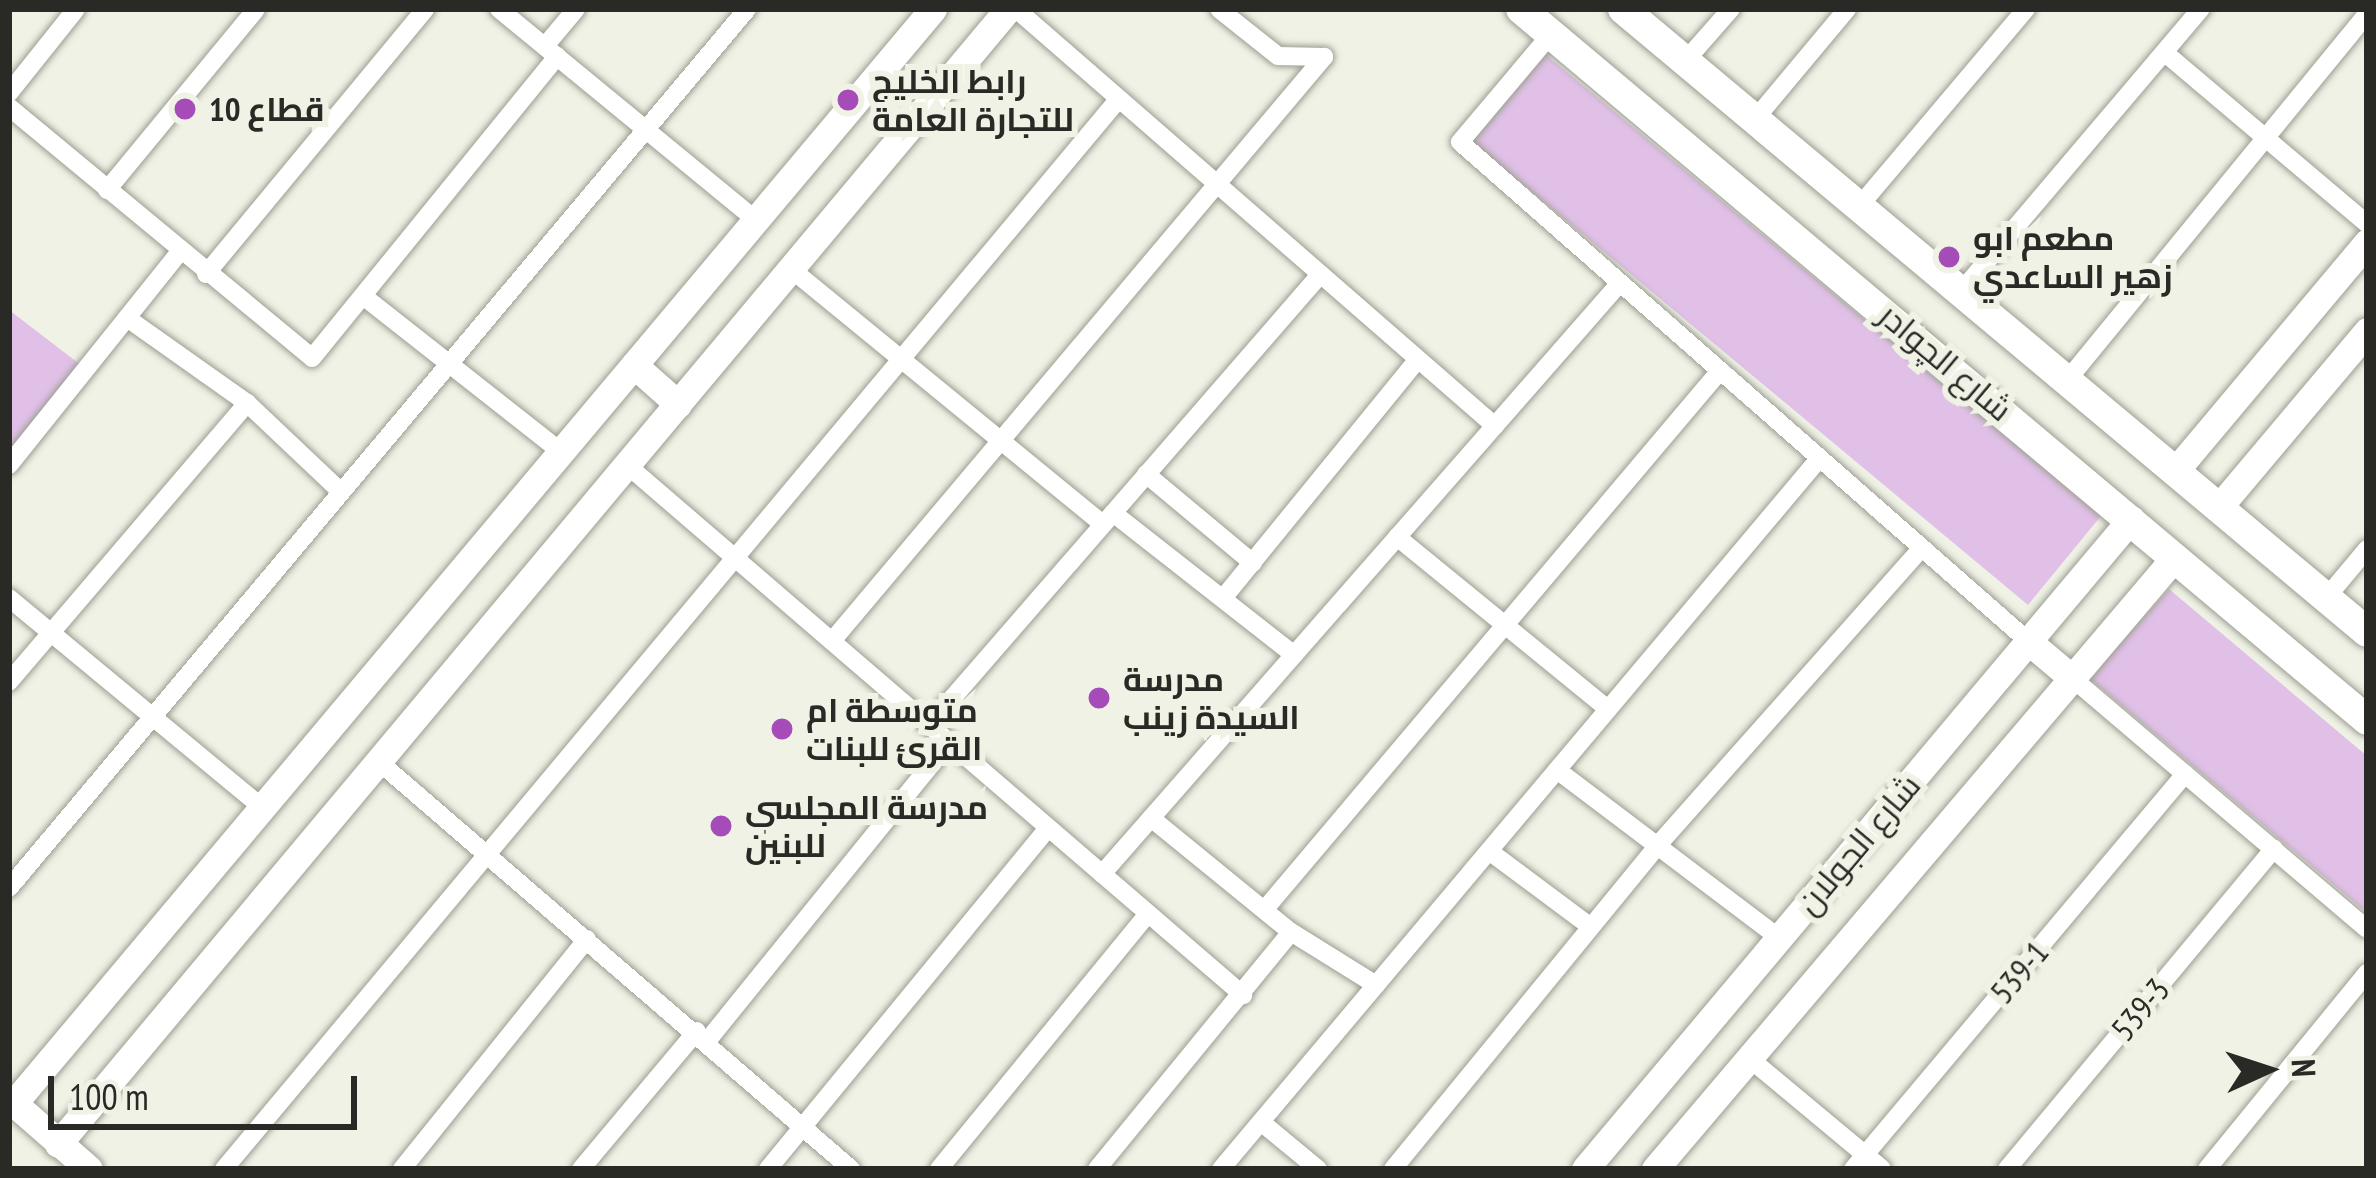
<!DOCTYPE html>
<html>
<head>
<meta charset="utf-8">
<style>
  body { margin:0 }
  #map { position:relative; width:2376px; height:1178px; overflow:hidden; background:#eff2e5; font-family:"PT Sans Narrow",Cairo,sans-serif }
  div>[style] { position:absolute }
  .green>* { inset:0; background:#e1c0e8 }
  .roads { filter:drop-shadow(0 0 3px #9d9f93) drop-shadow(0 0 3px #9d9f93) }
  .street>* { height:18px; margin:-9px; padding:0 9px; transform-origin:9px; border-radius:9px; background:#fff }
  .secondary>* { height:27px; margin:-13.5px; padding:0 13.5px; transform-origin:13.5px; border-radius:13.5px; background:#fff }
  .primary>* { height:30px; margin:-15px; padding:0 15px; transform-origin:15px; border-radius:15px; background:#fff }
  .dots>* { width:33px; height:33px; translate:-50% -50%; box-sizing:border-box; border:6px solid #eff2e5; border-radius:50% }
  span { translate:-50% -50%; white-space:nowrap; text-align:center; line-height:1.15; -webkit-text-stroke:12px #eff2e5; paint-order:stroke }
  .poi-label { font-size:33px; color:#292a25; font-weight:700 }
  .left { translate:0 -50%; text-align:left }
  .street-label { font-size:33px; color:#292a25 }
  .frame { position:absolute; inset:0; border:12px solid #292a25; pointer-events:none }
  .north { position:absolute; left:2208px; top:1010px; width:120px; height:120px; -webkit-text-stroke:9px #eff2e5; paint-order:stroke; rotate:87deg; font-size:33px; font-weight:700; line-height:48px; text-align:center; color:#292a25 }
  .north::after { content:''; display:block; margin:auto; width:42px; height:54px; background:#292a25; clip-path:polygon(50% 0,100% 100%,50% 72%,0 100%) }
  .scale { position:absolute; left:48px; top:1076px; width:309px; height:54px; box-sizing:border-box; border:6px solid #292a25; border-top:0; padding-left:15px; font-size:36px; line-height:42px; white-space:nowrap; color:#292a25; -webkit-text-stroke:9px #eff2e5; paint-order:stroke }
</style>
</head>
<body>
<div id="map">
  <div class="green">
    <i style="clip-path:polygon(1545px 54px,2101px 516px,2028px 605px,1472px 142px)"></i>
    <i style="clip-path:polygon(9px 310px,86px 369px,9px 465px)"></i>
    <i style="clip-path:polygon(2169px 589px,2367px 756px,2367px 913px,2089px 678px)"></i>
  </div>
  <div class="roads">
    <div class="street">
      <i style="left:499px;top:9px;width:333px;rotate:39.4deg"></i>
      <i style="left:1016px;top:9px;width:635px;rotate:41.04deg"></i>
      <i style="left:1551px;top:34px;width:141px;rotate:130.1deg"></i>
      <i style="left:1460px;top:142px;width:756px;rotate:41.3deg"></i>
      <i style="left:545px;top:46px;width:48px;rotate:-50deg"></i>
      <i style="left:2165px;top:53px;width:265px;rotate:40.2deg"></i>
      <i style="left:1687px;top:59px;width:67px;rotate:-48.7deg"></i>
      <i style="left:9px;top:93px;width:107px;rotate:-51.4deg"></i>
      <i style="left:9px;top:107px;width:393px;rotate:39.6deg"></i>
      <i style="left:312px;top:358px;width:389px;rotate:-50.9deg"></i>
      <i style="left:1756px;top:118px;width:142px;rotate:-50.1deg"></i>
      <i style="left:107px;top:190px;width:234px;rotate:-50.5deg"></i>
      <i style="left:1862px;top:203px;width:254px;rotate:-49.8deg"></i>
      <i style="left:791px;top:269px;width:402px;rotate:39.3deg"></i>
      <i style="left:206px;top:274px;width:344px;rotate:-50.4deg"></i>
      <i style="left:1964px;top:288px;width:366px;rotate:-49.7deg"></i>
      <i style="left:363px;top:296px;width:252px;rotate:38.2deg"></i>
      <i style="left:127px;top:318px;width:147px;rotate:35.3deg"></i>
      <i style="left:247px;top:403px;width:129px;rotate:43.4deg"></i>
      <i style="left:2069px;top:378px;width:470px;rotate:-50.7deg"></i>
      <i style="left:9px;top:465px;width:272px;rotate:-51.3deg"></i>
      <i style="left:627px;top:465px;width:813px;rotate:40.71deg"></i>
      <i style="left:1146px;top:474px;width:139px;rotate:39.8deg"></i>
      <i style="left:1113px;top:513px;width:230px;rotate:38.1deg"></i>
      <i style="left:1397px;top:537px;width:272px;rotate:39.2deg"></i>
      <i style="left:1224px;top:597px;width:301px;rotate:-50.8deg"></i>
      <i style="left:9px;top:598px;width:330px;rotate:39.6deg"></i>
      <i style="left:2326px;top:598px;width:64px;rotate:-50.1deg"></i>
      <i style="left:832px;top:641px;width:764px;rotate:-49.89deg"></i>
      <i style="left:1324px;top:57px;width:46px;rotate:-178.8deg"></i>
      <i style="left:1278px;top:56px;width:75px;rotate:-141.5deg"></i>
      <i style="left:2072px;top:678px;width:387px;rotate:40.4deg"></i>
      <i style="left:9px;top:682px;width:367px;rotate:-49.5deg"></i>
      <i style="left:929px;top:725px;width:593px;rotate:-49.03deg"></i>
      <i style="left:378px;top:761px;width:625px;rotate:40.78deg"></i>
      <i style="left:1557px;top:770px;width:278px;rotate:37.1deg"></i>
      <i style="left:1151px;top:818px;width:181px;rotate:39.2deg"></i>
      <i style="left:1291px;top:932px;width:100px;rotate:31.9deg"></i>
      <i style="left:1489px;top:851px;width:127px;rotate:36.7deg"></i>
      <i style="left:1102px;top:874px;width:784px;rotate:-48.77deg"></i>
      <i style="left:9px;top:888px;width:1148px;rotate:-49.98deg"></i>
      <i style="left:1265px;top:909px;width:703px;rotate:-49.79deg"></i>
      <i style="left:708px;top:1040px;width:383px;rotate:-51deg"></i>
      <i style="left:1749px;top:1058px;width:173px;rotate:39.8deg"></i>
      <i style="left:1261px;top:1122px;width:74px;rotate:39.5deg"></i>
      <i style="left:224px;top:1169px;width:1391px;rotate:-50.1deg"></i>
      <i style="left:402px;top:1169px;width:295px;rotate:-51.2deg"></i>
      <i style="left:581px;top:1169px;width:180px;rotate:-50deg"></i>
      <i style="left:768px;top:1169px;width:441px;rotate:-50.6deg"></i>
      <i style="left:939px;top:1169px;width:330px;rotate:-50.7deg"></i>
      <i style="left:1097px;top:1169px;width:306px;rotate:-50.7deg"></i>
      <i style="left:1221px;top:1169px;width:927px;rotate:-49.9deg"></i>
      <i style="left:1393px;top:1169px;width:419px;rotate:-50.7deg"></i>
      <i style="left:1658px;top:845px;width:393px;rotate:-48.4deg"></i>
      <i style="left:1853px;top:1169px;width:516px;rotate:-49.95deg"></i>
      <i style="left:2007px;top:1169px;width:417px;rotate:-50.2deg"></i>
      <i style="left:2207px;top:1169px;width:253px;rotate:-50.8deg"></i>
    </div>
    <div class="secondary">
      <i style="left:634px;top:365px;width:59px;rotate:41.6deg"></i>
      <i style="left:2176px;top:470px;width:297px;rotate:-50deg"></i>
      <i style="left:2219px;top:507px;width:230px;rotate:-49.9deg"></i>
      <i style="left:2028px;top:641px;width:57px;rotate:40.1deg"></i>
      <i style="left:9px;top:1099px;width:106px;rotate:41.2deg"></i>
      <i style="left:14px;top:1103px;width:1429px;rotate:-49.97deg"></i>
      <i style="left:58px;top:1144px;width:1480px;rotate:-50.07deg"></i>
      <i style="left:1585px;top:1169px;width:849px;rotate:-49.97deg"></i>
      <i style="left:1655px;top:1169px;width:803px;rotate:-49.65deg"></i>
    </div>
    <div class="primary">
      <i style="left:1521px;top:9px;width:1105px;rotate:40.04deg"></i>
      <i style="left:1623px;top:9px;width:970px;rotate:39.94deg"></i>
    </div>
  </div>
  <div class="dots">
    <i style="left:848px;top:100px;background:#a54cb8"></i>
    <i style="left:185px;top:109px;background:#a54cb8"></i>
    <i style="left:1949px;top:257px;background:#a54cb8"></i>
    <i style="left:1099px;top:698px;background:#a54cb8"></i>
    <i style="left:782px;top:729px;background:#a54cb8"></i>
    <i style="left:721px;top:826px;background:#a54cb8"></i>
  </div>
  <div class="poi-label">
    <span class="left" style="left:872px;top:100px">رابط الخليج<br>للتجارة العامة</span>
    <span class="left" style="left:209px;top:109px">قطاع 10</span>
    <span class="left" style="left:1973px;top:257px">مطعم ابو<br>زهير الساعدي</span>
    <span class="left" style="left:1123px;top:698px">مدرسة<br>السيدة زينب</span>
    <span class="left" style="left:806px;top:729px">متوسطة ام<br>القرئ للبنات</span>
    <span class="left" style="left:745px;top:826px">مدرسة المجلسي<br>للبنين</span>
  </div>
  <div class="street-label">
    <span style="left:1946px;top:362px;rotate:40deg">شارع الچوادر</span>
    <span style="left:1858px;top:844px;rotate:-50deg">شارع الجولان</span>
    <span style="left:2019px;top:972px;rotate:-50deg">539-1</span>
    <span style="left:2140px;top:1009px;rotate:-50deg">539-3</span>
  </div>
  <div class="frame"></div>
  <div class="north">N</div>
  <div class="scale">100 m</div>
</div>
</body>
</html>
